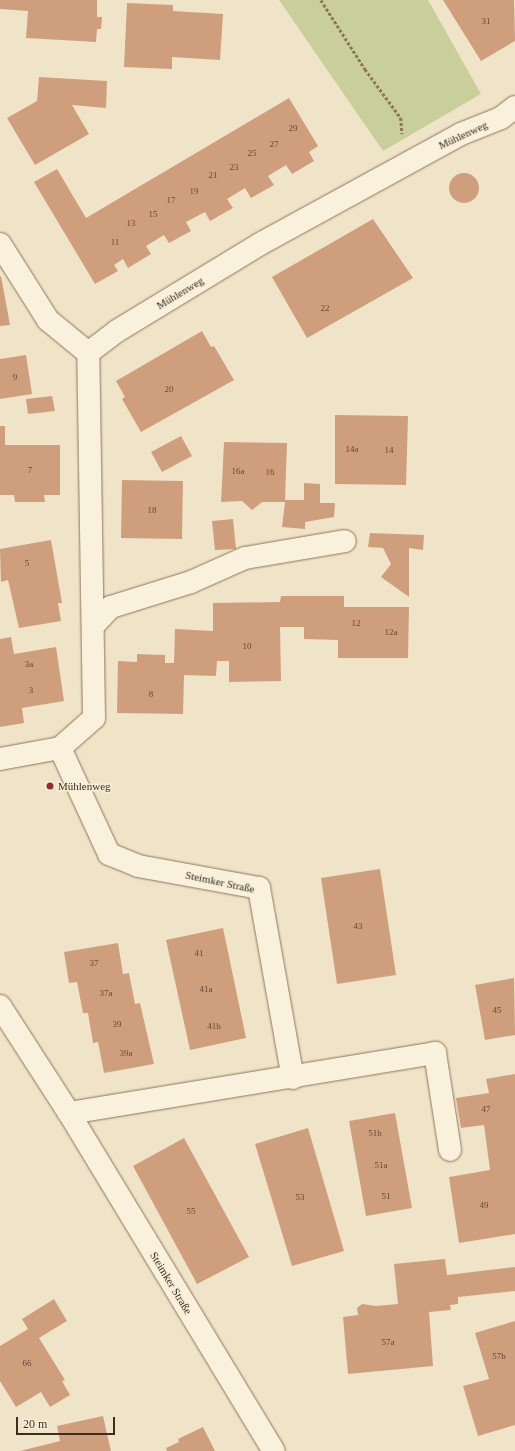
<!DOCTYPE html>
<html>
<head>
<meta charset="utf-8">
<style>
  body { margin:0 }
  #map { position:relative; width:515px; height:1451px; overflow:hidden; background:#f0e4c8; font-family:"Times New Roman",serif }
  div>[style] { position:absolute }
  .green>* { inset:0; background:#c9cf9b }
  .building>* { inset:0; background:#cf9f7d }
  .round { border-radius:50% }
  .path>* { height:2.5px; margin-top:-1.25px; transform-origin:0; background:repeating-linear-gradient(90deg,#8d765c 0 3px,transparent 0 5px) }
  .roads { filter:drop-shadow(0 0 1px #8d765c) drop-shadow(0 0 1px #8d765c) }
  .street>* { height:22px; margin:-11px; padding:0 11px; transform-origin:11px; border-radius:11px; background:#faf1dc }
  .dots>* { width:11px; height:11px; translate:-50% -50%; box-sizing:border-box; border:2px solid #f7eed8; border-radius:50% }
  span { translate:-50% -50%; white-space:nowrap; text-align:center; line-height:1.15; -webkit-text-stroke:3px #f7eed8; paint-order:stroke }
  .number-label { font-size:9px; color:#624a37 }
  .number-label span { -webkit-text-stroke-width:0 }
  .street-label { font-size:11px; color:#3d2e20 }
  .poi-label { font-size:11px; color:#3d2e20 }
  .left { translate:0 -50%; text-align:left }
  .scale { position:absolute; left:16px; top:1417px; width:99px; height:18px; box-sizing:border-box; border:2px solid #3d2e20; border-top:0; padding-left:5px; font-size:12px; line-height:14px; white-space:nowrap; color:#3d2e20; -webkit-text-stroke:3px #f7eed8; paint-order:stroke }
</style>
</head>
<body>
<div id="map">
  <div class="green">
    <i style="clip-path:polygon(279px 0,428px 0,481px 94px,383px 151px)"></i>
  </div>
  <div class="building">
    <i style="clip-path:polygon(0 0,97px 0,97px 17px,102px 17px,101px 29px,97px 29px,96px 42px,26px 38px,28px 11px,0 9px)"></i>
    <i style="clip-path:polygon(443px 0,514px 0,515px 41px,481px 61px)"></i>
    <i style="clip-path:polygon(127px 3px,173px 5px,173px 11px,223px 14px,220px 60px,172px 57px,172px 69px,124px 67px)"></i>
    <i style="clip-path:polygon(39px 77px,107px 81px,106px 108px,72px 105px,89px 134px,35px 165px,7px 118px,37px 101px)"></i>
    <i style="clip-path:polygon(289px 98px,318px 146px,309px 152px,314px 161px,292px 174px,286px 165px,268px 176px,274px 185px,251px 198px,245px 188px,227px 199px,233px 208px,210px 221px,205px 212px,186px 222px,191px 231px,169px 243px,164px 235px,146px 246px,151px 254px,128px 268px,123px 259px,114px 265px,118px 271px,95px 284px,34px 182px,57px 169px,86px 218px)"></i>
    <i class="round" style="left:449px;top:173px;width:30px;height:30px"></i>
    <i style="clip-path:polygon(373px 219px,413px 278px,307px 338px,272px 277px)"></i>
    <i style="clip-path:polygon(1px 276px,10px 325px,0 326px,0 277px)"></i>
    <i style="clip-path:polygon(202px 331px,211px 347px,214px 346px,234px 380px,141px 432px,122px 399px,125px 397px,116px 381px)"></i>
    <i style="clip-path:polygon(26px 355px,32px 394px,0 399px,0 359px)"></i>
    <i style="clip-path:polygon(52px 396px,55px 411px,28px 414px,26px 399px)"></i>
    <i style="clip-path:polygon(335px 415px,408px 416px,406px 485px,335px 484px)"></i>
    <i style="clip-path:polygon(0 426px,5px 426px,5px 445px,60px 445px,60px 495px,44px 495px,45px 502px,15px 502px,14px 495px,0 495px)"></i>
    <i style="clip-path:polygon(181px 436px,192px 456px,162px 472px,151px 452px)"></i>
    <i style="clip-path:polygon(224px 442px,287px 443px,285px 500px,304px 500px,304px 483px,320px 484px,320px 503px,335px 503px,334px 517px,305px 522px,305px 529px,282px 527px,285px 502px,262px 502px,252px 510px,242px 501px,221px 502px)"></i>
    <i style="clip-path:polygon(122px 480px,183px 481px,182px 539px,121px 538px)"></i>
    <i style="clip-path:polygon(233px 519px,236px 549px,215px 550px,212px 521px)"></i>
    <i style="clip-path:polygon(370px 533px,424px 535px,423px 550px,409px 548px,409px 597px,381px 577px,391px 564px,383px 548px,368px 547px)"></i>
    <i style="clip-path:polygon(51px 540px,62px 603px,58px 603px,61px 621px,19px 628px,8px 580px,1px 582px,0 549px)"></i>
    <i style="clip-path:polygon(281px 596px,344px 596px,344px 607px,409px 607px,408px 658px,338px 658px,338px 640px,304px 639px,304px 627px,280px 627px,281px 681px,229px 682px,229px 661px,217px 661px,216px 676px,184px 675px,183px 714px,117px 713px,118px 661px,137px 662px,137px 654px,165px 655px,165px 663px,174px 663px,175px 629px,213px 631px,213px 603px,280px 602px)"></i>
    <i style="clip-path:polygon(11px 637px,14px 654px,56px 647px,64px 701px,22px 708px,24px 723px,0 727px,0 639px)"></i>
    <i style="clip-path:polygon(380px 869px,396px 975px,337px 984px,321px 878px)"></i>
    <i style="clip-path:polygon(223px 928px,246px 1038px,190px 1050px,166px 940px)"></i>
    <i style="clip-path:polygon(118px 943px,123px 974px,129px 973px,135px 1004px,140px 1003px,154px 1064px,104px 1073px,98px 1042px,93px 1043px,88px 1013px,83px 1013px,77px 982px,69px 983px,64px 952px)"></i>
    <i style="clip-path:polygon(514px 978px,515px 1035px,485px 1040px,475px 985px)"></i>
    <i style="clip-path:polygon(515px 1074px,515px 1234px,459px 1243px,449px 1177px,490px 1170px,484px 1125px,461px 1128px,456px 1098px,489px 1093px,486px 1079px)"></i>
    <i style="clip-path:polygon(395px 1113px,412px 1208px,366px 1216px,349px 1121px)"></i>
    <i style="clip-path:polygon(308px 1128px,344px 1251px,292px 1266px,255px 1144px)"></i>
    <i style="clip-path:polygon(184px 1138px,249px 1257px,197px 1284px,133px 1166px)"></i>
    <i style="clip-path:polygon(445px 1259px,447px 1275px,515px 1267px,515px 1291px,458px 1297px,458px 1304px,450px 1305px,451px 1310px,429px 1312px,433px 1366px,348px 1374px,343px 1317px,358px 1315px,357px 1308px,362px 1304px,376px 1306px,398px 1304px,394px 1264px)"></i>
    <i style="clip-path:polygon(54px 1299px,67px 1321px,39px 1338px,65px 1380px,62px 1381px,70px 1395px,50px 1407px,41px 1392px,16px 1407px,0 1381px,0 1346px,28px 1329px,22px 1319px)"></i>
    <i style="clip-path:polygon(515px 1321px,515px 1425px,478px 1436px,463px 1386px,489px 1379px,475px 1333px)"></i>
    <i style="clip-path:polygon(103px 1416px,111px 1451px,20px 1451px,60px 1441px,57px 1426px)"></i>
    <i style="clip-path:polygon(203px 1427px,215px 1451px,167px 1451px,166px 1448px,179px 1442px,178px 1439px)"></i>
  </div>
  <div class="path">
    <i style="left:321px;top:0;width:82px;rotate:57.5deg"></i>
    <i style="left:365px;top:69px;width:61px;rotate:53.7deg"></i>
    <i style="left:401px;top:118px;width:16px;rotate:86deg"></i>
  </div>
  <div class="roads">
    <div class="street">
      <i style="left:0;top:244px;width:90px;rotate:57.7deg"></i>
      <i style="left:48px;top:320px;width:52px;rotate:39.5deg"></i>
      <i style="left:93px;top:626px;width:26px;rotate:-47deg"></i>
      <i style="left:111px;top:607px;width:84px;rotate:-17.4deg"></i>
      <i style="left:191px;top:582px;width:59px;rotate:-24deg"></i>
      <i style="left:245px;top:558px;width:101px;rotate:-9.6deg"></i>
      <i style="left:60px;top:748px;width:117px;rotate:65.2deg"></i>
      <i style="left:109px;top:854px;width:31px;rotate:22deg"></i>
      <i style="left:138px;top:866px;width:123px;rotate:10.3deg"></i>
      <i style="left:259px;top:888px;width:193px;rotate:79.9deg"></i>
      <i style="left:0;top:759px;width:61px;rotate:-10.4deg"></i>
      <i style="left:60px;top:748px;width:45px;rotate:-41.4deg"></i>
      <i style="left:94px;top:718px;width:365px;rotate:-90.9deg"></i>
      <i style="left:88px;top:353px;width:36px;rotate:-37deg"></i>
      <i style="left:117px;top:331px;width:167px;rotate:-31.3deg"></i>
      <i style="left:260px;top:244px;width:229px;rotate:-28.7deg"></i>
      <i style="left:461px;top:134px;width:43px;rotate:-21.8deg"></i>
      <i style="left:501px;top:118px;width:18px;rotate:-38deg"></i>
      <i style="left:0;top:1006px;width:127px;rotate:57.2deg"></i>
      <i style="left:69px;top:1113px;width:395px;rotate:58.8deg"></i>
      <i style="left:69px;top:1113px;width:371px;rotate:-9.3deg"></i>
      <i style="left:435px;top:1053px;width:98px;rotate:81.2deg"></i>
    </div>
  </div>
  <div class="dots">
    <i style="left:50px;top:786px;background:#9e2a2b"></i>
  </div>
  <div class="number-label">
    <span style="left:486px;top:21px">31</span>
    <span style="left:293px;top:128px">29</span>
    <span style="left:274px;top:144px">27</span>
    <span style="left:252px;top:153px">25</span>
    <span style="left:234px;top:167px">23</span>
    <span style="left:213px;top:175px">21</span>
    <span style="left:194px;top:191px">19</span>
    <span style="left:171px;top:200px">17</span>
    <span style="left:153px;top:214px">15</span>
    <span style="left:131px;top:223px">13</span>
    <span style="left:115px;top:242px">11</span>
    <span style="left:325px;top:308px">22</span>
    <span style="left:15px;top:377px">9</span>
    <span style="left:169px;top:389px">20</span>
    <span style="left:352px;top:449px">14a</span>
    <span style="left:389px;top:450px">14</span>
    <span style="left:30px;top:470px">7</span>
    <span style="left:238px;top:471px">16a</span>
    <span style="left:270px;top:472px">16</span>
    <span style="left:152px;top:510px">18</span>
    <span style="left:27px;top:563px">5</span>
    <span style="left:356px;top:623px">12</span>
    <span style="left:391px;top:632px">12a</span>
    <span style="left:247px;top:646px">10</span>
    <span style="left:29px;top:664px">3a</span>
    <span style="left:31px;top:690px">3</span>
    <span style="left:151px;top:694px">8</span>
    <span style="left:358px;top:926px">43</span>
    <span style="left:199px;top:953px">41</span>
    <span style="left:94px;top:963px">37</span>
    <span style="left:206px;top:989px">41a</span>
    <span style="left:106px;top:993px">37a</span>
    <span style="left:497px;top:1010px">45</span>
    <span style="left:117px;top:1024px">39</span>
    <span style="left:214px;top:1026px">41b</span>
    <span style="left:126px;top:1053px">39a</span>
    <span style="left:486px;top:1109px">47</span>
    <span style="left:375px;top:1133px">51b</span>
    <span style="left:381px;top:1165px">51a</span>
    <span style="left:386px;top:1196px">51</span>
    <span style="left:300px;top:1197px">53</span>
    <span style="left:484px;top:1205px">49</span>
    <span style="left:191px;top:1211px">55</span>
    <span style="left:388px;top:1342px">57a</span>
    <span style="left:499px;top:1356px">57b</span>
    <span style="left:27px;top:1363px">66</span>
  </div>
  <div class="street-label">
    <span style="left:463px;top:135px;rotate:-25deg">Mühlenweg</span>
    <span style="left:180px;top:293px;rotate:-31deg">Mühlenweg</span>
    <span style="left:220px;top:882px;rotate:12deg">Steimker Straße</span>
    <span style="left:171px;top:1283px;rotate:59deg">Steimker Straße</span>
  </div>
  <div class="poi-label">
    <span class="left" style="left:58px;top:786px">Mühlenweg</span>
  </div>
  <div class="scale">20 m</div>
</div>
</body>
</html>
